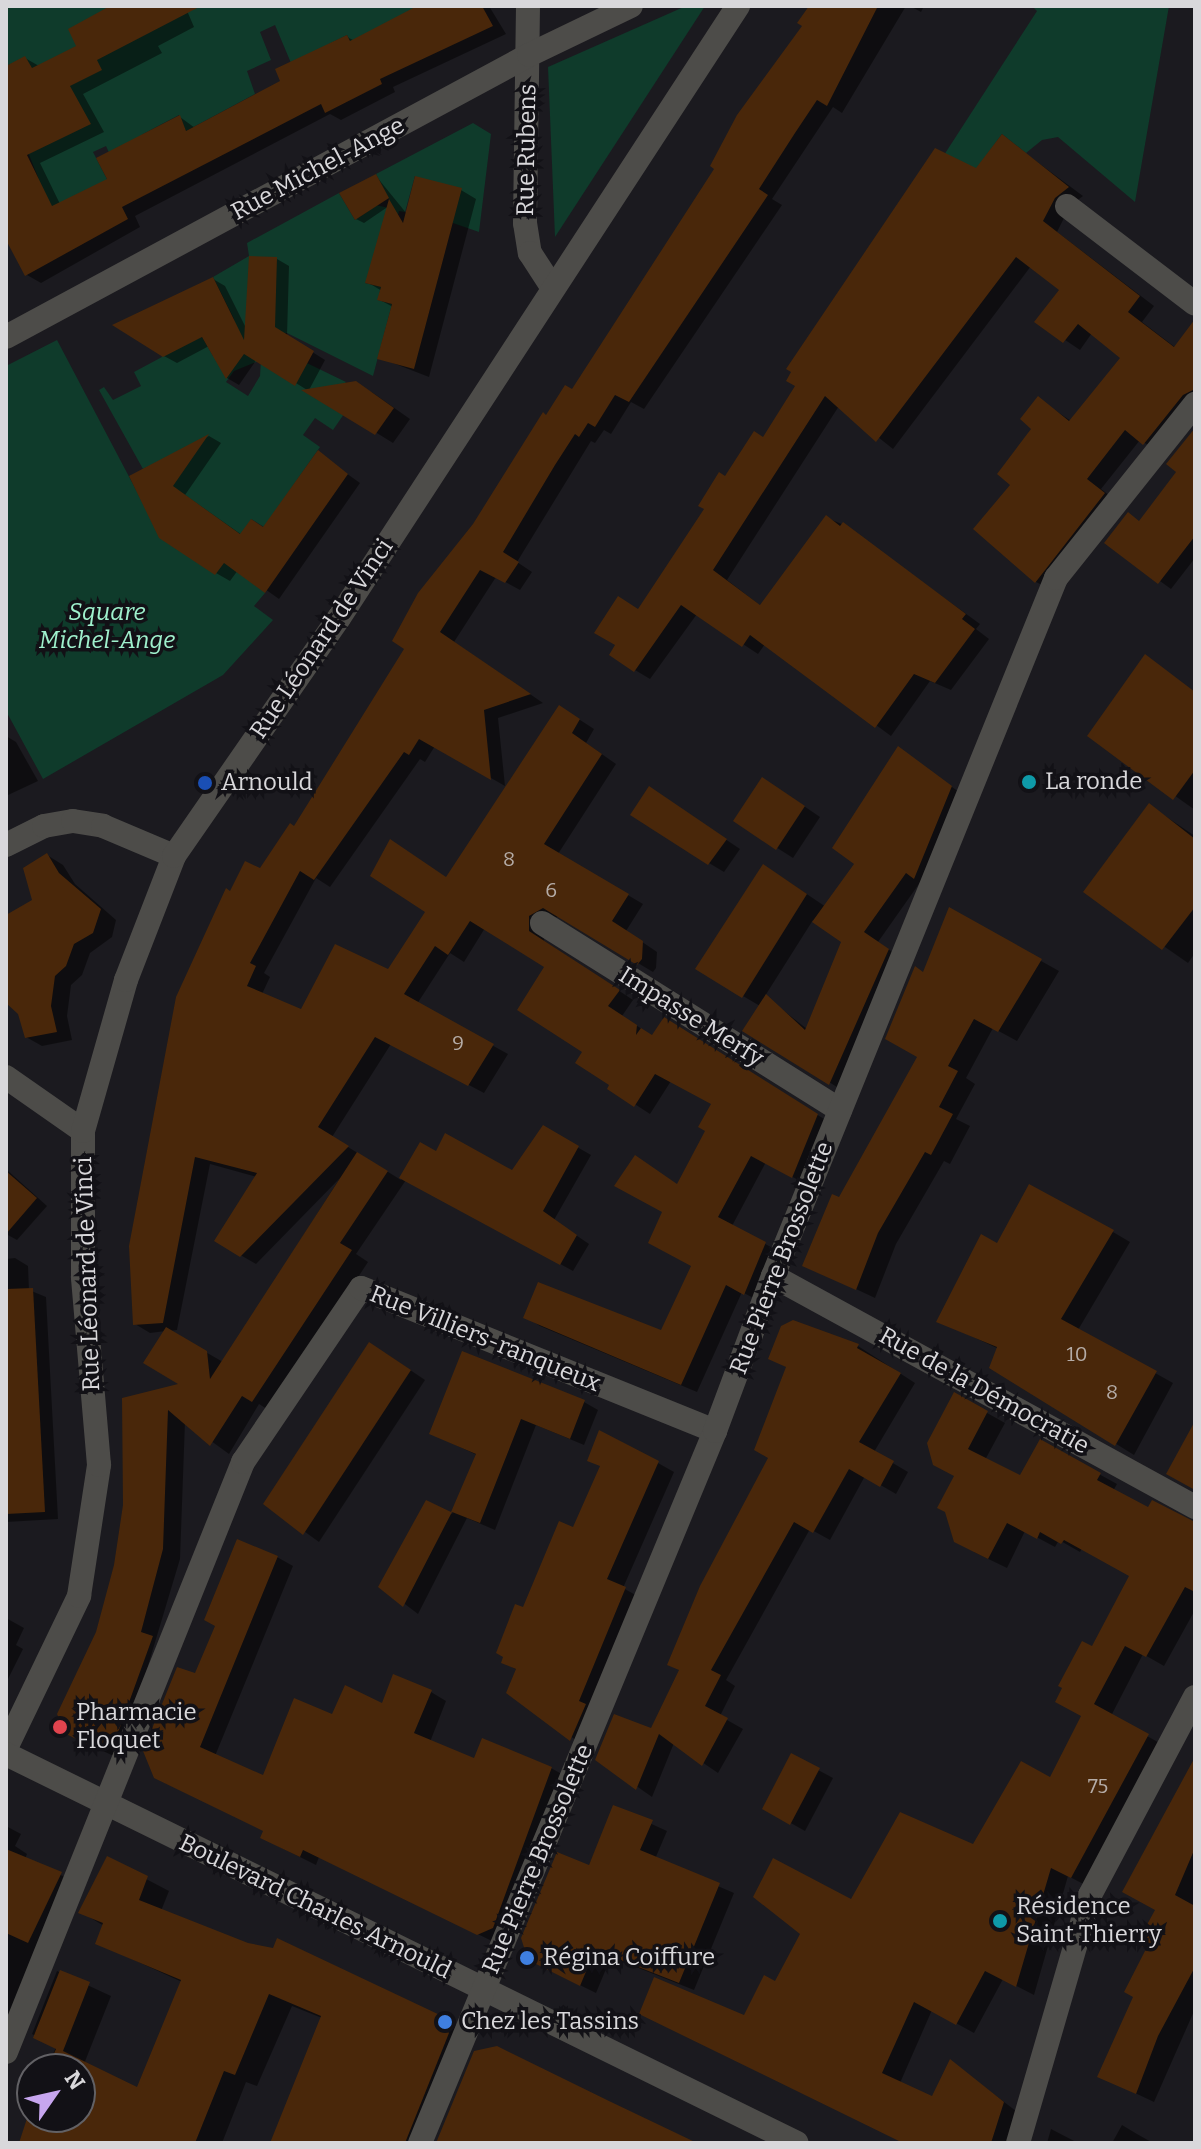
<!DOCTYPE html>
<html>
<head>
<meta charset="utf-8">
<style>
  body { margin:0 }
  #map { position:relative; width:1201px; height:2149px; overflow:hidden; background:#1b1a1f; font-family:Bitter,serif }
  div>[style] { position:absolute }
  .green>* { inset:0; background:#0f3b2b }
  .shadow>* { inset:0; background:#0007 }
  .building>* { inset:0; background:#49270a }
  .minor>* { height:24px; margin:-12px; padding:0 12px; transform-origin:12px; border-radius:12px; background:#4d4c49 }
  .dots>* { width:22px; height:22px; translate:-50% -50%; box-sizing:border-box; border:4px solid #121116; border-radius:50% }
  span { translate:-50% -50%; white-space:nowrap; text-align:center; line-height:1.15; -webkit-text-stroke:7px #121116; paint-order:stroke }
  .number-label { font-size:20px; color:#b5aca7 }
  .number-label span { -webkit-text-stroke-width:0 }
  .street-label { font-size:24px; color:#d9d8db }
  .park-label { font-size:24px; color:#9ff1cd; font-style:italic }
  .poi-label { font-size:24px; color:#d9d8db }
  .left { translate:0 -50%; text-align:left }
  .frame { position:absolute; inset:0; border:8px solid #d9d8db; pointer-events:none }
  .north { position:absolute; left:16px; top:2053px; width:80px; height:80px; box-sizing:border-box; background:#121116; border:2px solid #626165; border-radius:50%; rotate:56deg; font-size:22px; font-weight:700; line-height:32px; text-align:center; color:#d9d8db }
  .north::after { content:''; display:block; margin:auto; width:28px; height:36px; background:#c7a6ef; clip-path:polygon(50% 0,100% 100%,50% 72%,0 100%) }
</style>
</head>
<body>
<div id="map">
  <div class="green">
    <i style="clip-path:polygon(6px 6px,416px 6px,420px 14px,356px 52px,347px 35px,329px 44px,299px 82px,275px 25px,260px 32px,271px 60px,247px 71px,255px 94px,186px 131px,179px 115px,143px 134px,112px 159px,106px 146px,93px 152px,112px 189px,43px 225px,38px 177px,6px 98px)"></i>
    <i style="clip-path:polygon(686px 6px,705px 6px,555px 237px,548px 67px)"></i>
    <i style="clip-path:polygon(1032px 6px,1169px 6px,1135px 202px,1058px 137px,1042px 140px,1026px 153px,1002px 134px,814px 390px,800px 378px,1037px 11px)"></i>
    <i style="clip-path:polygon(evenodd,473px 123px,491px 134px,479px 232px,453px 223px,415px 176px,405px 212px,399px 211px,385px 266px,365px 283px,381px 287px,378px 300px,392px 304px,373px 376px,287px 333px,262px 333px,282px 351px,346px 382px,326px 403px,344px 414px,333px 430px,315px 418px,303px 435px,320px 447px,264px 527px,251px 519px,265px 593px,254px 606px,273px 620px,223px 675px,43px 779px,6px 711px,6px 366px,57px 340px,145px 507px,164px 480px,161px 460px,143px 469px,99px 390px,104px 387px,113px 400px,141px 386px,134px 372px,162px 357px,157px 347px,202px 337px,213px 356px,237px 343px,234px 319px,213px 277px,249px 256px,247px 243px,339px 193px,355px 220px,370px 210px,366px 203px,394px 209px,376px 174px,473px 123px,261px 360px,260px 376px,248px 396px,226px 382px,234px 371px,261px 360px)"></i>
  </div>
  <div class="shadow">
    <i style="clip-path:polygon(114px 6px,185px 6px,194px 27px,158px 46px,162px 53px,83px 94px,104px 132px,40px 163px,60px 204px,110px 180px,180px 117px,195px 128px,283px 82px,347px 37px,355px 41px,421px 6px,489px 6px,506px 34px,393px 87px,395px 92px,341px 120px,330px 114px,135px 216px,140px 227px,41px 283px,27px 275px,6px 229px,6px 66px,25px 58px,39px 66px,79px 46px)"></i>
    <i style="clip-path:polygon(evenodd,811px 6px,906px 6px,842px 113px,833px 107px,772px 199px,782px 205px,644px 409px,631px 402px,611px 434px,604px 430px,595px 443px,591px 441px,517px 562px,532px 572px,520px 590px,496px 577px,454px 642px,543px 703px,498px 718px,505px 786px,435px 746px,425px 762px,420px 759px,330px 887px,316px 878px,264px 973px,270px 977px,262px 994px,302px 1012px,389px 972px,448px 878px,574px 716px,594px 729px,586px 743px,616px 764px,558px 854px,643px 904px,626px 931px,657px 952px,656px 968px,653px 972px,559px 916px,543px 924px,544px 941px,633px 1000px,622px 1016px,654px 1037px,679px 1028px,832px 1124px,807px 1185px,766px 1162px,732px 1226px,780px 1252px,759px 1301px,742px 1292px,697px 1392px,540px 1326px,526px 1317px,662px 1333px,693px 1266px,679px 1185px,707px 1130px,714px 1104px,671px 1081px,650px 1114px,610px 1088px,612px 1084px,585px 1051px,547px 966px,485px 928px,464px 962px,450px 953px,417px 1004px,508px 1054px,484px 1093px,391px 1044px,332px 1137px,401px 1180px,420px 1144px,437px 1154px,513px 1172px,544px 1128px,591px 1155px,554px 1220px,589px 1244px,573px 1271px,406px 1180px,356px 1254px,368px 1262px,270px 1411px,259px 1404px,229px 1454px,185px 1422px,180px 1559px,120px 1759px,86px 1743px,98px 1633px,123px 1534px,124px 1400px,183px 1385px,166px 1331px,150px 1333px,135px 1324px,231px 893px,261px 871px,294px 828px,406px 648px,475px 525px,547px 417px,573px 392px,717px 168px,804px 25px,811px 6px,210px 1164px,257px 1177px,216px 1241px,256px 1264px,340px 1178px,223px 1362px,169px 1331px,177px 1330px,210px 1164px)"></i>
    <i style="clip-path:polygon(910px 6px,924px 6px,921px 12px)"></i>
    <i style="clip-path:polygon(1002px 136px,1083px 196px,1070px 206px,1057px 232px,1154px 306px,1142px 322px,1176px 348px,1195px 340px,1195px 403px,1159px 452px,1140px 440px,1101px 489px,1119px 503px,1052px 590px,1036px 582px,976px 529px,1013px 485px,1034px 428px,1038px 399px,1071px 421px,1123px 357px,1092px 333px,1080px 350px,1037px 321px,1061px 289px,1031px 266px,893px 449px,839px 406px,727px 580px,761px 606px,827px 518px,844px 525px,980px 624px,976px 629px,989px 639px,951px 690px,930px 681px,891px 736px,765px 644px,758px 654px,697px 614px,650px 679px,635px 670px,639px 611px,726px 479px,764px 439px)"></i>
    <i style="clip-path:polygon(376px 176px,407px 214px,461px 190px,476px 199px,429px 377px,380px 358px,393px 307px,380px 300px,382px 291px,367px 282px,389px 206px,364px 223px,356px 219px)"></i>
    <i style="clip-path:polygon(277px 259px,289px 266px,287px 336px,325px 360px,309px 390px,355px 383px,373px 393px,410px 419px,393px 443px,257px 359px,239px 385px,227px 378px,209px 346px,177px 363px,164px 356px,213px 279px,225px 286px,247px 330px)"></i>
    <i style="clip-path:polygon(1195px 431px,1195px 558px,1171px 589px,1106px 542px,1128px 515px,1140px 522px,1179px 472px)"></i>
    <i style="clip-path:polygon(209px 436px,221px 443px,185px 495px,242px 535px,264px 529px,318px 453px,360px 483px,279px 599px,238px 570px,230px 581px,216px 573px,132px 476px)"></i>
    <i style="clip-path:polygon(1146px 657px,1195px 694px,1195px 810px,1089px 735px)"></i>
    <i style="clip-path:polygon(6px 736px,16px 742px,38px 781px,6px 796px)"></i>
    <i style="clip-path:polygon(evenodd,899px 749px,966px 797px,921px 881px,878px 942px,904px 960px,845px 1092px,745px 1030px,760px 1006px,743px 996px,780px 876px,826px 907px,857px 863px,899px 749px,813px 920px,843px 941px,807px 1029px,765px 996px,813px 920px)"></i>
    <i style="clip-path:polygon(779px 789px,820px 817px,793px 858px,735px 821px)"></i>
    <i style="clip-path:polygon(664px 798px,740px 849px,724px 872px,709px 863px)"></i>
    <i style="clip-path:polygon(1150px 806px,1195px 836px,1195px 953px,1188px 963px,1086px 892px)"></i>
    <i style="clip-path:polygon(47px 855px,63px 865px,75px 884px,116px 920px,112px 937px,90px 953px,82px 975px,71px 985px,67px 1016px,72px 1040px,42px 1046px,26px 1037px,20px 1013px,6px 1000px,6px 924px,34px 901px)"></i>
    <i style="clip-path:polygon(950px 910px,1059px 971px,1017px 1041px,993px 1028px,966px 1078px,975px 1084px,956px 1119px,970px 1126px,950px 1164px,944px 1161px,896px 1244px,875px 1298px,805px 1265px,919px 1056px,924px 974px)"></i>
    <i style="clip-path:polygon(6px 1169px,47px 1206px,17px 1240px,6px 1234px)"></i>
    <i style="clip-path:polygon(1113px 1232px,1130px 1242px,1078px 1330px,1173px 1383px,1134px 1455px,992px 1367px,999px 1349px,939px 1321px,998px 1246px)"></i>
    <i style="clip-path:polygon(15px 1258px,28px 1266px,29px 1290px,46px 1297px,58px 1519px,6px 1522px,6px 1259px)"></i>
    <i style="clip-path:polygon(858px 1346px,915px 1383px,874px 1452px,908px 1472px,896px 1494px,865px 1476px,830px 1540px,810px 1529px,726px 1680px,735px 1686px,720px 1716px,743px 1729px,718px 1773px,674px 1743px,652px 1797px,598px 1759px,652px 1731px,681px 1670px,771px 1458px,788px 1368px,770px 1358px)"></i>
    <i style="clip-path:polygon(385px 1353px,425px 1380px,319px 1542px,265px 1503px)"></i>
    <i style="clip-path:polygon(955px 1395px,1005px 1423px,985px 1460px,1021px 1478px,1041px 1442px,1117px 1484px,1113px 1491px,1149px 1510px,1195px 1524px,1195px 1610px,1164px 1666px,1143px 1654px,1111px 1716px,1165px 1746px,1089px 1887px,1068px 1876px,1034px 1995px,1003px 1979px,974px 2033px,932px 2010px,900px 2083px,933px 2099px,951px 2062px,1020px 2114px,1011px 2143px,905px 2143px,745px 2017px,852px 1902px,973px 1846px,1051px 1779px,1083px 1716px,1092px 1649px,1132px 1576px,1082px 1548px,1080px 1552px,1059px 1540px,1055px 1547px,1025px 1531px,1007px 1568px,974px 1552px,956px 1476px)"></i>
    <i style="clip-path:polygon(584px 1402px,598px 1410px,584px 1445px,536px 1425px,495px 1530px,467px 1518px,418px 1614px,381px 1586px,427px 1503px,452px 1514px,477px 1455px,432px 1434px)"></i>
    <i style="clip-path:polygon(658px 1463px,674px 1472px,623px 1588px,641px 1598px,587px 1748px,508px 1692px,517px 1670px,503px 1662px,524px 1610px,574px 1530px)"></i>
    <i style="clip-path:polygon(277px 1557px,293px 1566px,215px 1756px,264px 1778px,332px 1717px,431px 1692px,446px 1701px,430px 1742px,475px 1760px,551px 1768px,567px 1777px,494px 1942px,319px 1857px,316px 1865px,278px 1846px,265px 1831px,172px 1786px,196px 1676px)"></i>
    <i style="clip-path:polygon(6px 1618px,24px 1628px,16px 1645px,23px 1649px,6px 1683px)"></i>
    <i style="clip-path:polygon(792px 1756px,833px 1778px,805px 1831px,764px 1808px)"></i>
    <i style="clip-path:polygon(1195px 1761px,1195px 2009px,1154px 2102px,1099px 2076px,1136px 1997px)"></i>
    <i style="clip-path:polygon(614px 1807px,667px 1831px,655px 1859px,734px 1893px,694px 1990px,611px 1957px,596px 1993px,545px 1968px)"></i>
    <i style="clip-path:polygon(6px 1826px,21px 1834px,15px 1846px,27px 1854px,25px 1859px,74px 1881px,6px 2024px)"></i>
    <i style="clip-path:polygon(108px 1859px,169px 1891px,161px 1911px,464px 2031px,429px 2143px,272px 2143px,322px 2018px,292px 2006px,257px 2086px,246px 2082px,222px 2143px,20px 2143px,32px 2111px,32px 2117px,80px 2117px,80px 2069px,47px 2069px,56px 2047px,32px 2034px,57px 1971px,111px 1996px,84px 2064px,138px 2090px,182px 1982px,97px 1943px,104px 1926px,81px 1912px)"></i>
    <i style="clip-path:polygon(1122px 2125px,1137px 2134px,1153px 2143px,1112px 2143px)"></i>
    <i style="clip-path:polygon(1051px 2129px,1078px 2143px,1047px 2143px)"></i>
  </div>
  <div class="building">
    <i style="clip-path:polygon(110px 6px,201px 6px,97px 60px,102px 70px,70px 86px,91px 124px,27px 155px,52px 206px,107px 179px,96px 158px,180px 115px,186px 131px,280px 81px,275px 69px,347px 35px,350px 41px,417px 6px,482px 6px,493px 26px,380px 79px,382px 84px,325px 113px,321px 104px,122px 207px,128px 219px,25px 276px,6px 240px,6px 66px,25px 56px,32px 68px,76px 46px,68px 29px)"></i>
    <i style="clip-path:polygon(809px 6px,878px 6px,827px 106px,817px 100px,795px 133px,759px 189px,768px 195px,629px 402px,615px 395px,595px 427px,588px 423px,579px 437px,575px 434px,555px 465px,503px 552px,519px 562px,505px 583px,480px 570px,440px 632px,531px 694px,484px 710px,491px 780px,419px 739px,409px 755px,404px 752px,314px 880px,300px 871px,250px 963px,256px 966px,247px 986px,301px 1009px,335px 944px,388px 969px,425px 912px,370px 876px,390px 839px,446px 877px,559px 705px,580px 719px,572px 733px,602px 754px,544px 844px,629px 894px,612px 921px,643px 941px,642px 959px,637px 965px,543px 908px,529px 916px,529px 931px,620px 990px,608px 1006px,637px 1025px,636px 1035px,641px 1028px,652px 1035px,664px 1017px,818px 1114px,792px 1178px,751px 1156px,718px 1217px,766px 1242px,744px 1295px,726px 1285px,681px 1385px,523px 1318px,538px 1282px,661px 1330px,691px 1266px,648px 1243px,662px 1212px,614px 1186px,635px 1155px,677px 1184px,705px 1131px,698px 1127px,711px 1104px,655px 1074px,634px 1107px,607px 1089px,609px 1085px,575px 1063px,582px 1052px,517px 1010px,544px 967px,470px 921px,448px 955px,435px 946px,404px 994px,494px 1044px,468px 1086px,375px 1037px,318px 1127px,349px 1146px,240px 1257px,214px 1241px,257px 1173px,195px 1157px,163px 1323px,133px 1325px,129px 1246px,176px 997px,226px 888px,230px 891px,245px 861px,260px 868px,290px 823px,294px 826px,404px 649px,392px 641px,418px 593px,473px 524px,543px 412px,546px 415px,565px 385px,572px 389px,714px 169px,710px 166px,737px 115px,802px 26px,797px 23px)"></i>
    <i style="clip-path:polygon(1002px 134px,1069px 187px,1055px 198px,1043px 221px,1140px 296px,1128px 312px,1174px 347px,1195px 319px,1195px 389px,1183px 395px,1143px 445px,1125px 430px,1087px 479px,1105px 493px,1035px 583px,973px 529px,1010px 485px,997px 474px,1031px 429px,1020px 419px,1038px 396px,1069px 421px,1120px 358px,1078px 324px,1063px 343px,1034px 322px,1059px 290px,1016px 257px,876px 442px,825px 396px,713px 570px,760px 605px,826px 515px,840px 526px,843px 522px,966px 614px,962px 619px,975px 629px,935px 683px,914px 674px,875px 728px,750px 635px,742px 647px,681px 605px,634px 672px,609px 655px,615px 645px,594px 633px,618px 596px,638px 609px,704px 509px,698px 506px,719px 472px,725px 476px,754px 431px,763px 437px,795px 386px,786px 381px,791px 372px,786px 369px,935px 148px,976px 168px)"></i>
    <i style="clip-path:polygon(376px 174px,389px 198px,355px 220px,339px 193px)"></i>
    <i style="clip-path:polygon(415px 176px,462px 188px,414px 369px,377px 359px,392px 304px,377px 300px,381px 287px,365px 283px,389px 199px,403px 223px)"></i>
    <i style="clip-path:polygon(249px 256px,277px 257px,275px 327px,314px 351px,295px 386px,244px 354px,226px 379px,202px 337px,163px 357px,112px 325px,213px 277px,244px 340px)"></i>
    <i style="clip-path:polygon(356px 381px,394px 408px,375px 435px,301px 390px)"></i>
    <i style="clip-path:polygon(1195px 428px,1195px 536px,1158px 584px,1104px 543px,1128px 512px,1139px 521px,1176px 472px,1166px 464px)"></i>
    <i style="clip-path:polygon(209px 434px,173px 486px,240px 534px,251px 519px,263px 527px,318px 450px,348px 474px,265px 593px,224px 563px,215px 575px,159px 538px,129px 476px)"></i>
    <i style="clip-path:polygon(1145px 654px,1195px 692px,1195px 770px,1173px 800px,1087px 736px)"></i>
    <i style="clip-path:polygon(898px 746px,952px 786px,914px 879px,906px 873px,864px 932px,889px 949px,829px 1085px,742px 1031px,766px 994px,805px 1030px,841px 942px,812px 922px,854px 864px,832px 848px)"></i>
    <i style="clip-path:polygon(762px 777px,805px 806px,776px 850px,733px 821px)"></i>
    <i style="clip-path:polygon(649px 786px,727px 839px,708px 865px,630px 815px)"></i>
    <i style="clip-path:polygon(1149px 803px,1195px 839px,1195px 907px,1162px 950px,1083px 892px)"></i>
    <i style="clip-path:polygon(47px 853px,59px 873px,101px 909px,93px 933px,74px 944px,66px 966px,55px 976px,51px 1006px,57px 1032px,25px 1038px,18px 1014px,6px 1003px,6px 915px,32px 900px,23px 868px)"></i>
    <i style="clip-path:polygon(763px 864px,807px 894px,742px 998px,695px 969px)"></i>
    <i style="clip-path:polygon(949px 907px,1042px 959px,998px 1032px,974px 1019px,948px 1066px,958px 1071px,939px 1107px,953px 1114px,931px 1155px,925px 1152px,878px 1233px,856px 1290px,802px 1266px,832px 1194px,839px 1197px,917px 1057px,885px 1039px,915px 966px,923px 972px)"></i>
    <i style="clip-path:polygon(543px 1125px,579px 1146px,543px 1211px,577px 1235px,560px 1265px,399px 1178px,420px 1142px,436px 1151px,445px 1133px,512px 1170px)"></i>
    <i style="clip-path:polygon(357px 1152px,388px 1171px,340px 1243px,352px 1250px,252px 1402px,242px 1396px,210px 1446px,168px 1410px,163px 1549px,141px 1632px,153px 1636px,119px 1730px,101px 1751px,66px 1734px,57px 1714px,96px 1632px,114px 1565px,123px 1505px,122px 1398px,178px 1384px,143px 1363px,166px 1327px,207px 1351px,210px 1379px)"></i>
    <i style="clip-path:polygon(6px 1171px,37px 1198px,6px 1234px)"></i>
    <i style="clip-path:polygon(1029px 1184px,1114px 1230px,1061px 1319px,1157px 1371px,1115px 1446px,989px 1368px,997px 1347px,936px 1322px,981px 1234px,997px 1243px)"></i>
    <i style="clip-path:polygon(33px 1288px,45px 1512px,6px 1514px,6px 1289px)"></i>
    <i style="clip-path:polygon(793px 1320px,859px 1344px,857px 1348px,901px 1373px,859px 1442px,894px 1461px,880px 1487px,849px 1469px,813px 1533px,794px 1522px,711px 1670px,721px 1675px,705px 1706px,728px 1718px,702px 1766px,659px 1734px,636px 1790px,595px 1760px,614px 1714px,651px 1728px,679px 1670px,667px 1665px,700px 1586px,768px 1458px,754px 1450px,786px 1367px,768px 1359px,781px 1326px)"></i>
    <i style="clip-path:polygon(369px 1342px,411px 1370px,303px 1535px,263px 1504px)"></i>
    <i style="clip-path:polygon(462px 1351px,585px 1400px,570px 1439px,521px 1419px,480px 1523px,452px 1512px,403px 1607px,378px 1587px,426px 1500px,451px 1512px,476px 1454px,429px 1434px)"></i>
    <i style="clip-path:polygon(954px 1392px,988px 1411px,968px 1449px,1020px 1475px,1040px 1439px,1101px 1473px,1097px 1480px,1148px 1507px,1152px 1500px,1195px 1522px,1195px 1592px,1185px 1587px,1146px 1657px,1125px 1646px,1094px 1704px,1149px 1734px,1071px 1878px,1051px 1868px,1016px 1987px,985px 1971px,956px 2025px,914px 2002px,882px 2073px,932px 2096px,950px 2059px,1004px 2102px,991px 2143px,903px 2143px,639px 2014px,654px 1977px,744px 2015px,764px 1975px,775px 1981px,800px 1934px,753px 1897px,773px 1858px,851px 1899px,900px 1812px,973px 1844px,1021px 1761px,1050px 1777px,1081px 1716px,1055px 1702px,1062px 1688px,1058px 1686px,1082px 1641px,1092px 1646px,1129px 1576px,1064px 1540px,1061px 1544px,1040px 1532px,1037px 1539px,1007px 1523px,988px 1559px,954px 1542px,945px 1512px,937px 1508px,954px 1476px,933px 1465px,927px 1443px)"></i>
    <i style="clip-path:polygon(1195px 1421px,1195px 1490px,1166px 1474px)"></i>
    <i style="clip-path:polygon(599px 1430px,659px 1461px,607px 1579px,626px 1587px,579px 1701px,586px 1704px,570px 1741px,506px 1693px,516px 1669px,501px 1663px,503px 1657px,496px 1653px,515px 1604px,523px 1607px,559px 1521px,573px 1527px,600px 1466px,587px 1461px)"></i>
    <i style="clip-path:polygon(237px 1539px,278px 1556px,200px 1747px,263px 1775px,294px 1698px,332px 1714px,345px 1685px,382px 1703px,393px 1674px,432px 1690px,414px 1733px,474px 1758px,482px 1738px,552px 1767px,493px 1928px,477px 1935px,303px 1850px,300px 1857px,260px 1838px,263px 1831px,154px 1778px,143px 1751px,177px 1667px,195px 1673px,215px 1626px,204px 1620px)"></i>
    <i style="clip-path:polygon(791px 1753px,820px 1768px,790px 1825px,762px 1809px)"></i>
    <i style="clip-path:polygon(1195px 1757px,1195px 1848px,1175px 1895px,1195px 1906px,1195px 1967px,1158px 2036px,1136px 2094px,1097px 2077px,1133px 1997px,1124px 1992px,1146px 1949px,1137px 1943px,1155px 1910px,1122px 1892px)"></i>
    <i style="clip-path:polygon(613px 1805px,653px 1820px,640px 1850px,720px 1883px,679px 1983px,595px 1950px,580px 1986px,528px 1960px,521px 1938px,557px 1852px,589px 1865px)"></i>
    <i style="clip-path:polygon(6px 1849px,62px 1872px,28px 1943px,6px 1933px)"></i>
    <i style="clip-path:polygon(107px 1856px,148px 1876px,139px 1900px,248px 1943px,273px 1948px,277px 1938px,442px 2016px,449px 2033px,405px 2143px,270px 2143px,321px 2016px,269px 1994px,235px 2075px,224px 2071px,195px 2143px,19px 2143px,32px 2103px,32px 2117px,80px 2117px,80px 2069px,47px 2069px,56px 2049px,33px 2038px,60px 1970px,90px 1982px,63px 2051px,137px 2087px,181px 1980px,95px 1944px,103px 1923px,78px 1913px)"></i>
    <i style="clip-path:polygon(497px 2046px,609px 2101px,697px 2143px,436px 2143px,474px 2051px)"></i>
  </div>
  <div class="minor">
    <i style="left:528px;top:6px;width:217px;rotate:90.8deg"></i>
    <i style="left:525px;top:223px;width:30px;rotate:81deg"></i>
    <i style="left:530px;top:253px;width:40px;rotate:57.1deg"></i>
    <i style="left:1067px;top:206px;width:161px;rotate:37.4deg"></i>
    <i style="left:6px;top:337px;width:594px;rotate:-28.33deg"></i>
    <i style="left:529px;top:55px;width:113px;rotate:-25.7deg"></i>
    <i style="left:6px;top:845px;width:42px;rotate:-26.6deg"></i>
    <i style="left:44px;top:826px;width:29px;rotate:-10deg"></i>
    <i style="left:73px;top:821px;width:30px;rotate:9deg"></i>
    <i style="left:103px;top:826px;width:77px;rotate:22.9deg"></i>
    <i style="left:542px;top:923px;width:352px;rotate:32.1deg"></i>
    <i style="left:6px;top:1077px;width:94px;rotate:35deg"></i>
    <i style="left:773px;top:1276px;width:481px;rotate:28.7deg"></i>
    <i style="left:6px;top:1748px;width:169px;rotate:-64.3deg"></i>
    <i style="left:79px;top:1596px;width:133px;rotate:-81.3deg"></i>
    <i style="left:99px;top:1465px;width:189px;rotate:-94.9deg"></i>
    <i style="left:83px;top:1277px;width:146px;rotate:-90deg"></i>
    <i style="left:83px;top:1131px;width:157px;rotate:-74.1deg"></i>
    <i style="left:126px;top:980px;width:133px;rotate:-68.8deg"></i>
    <i style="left:174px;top:856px;width:290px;rotate:-55.3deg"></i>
    <i style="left:339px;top:618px;width:731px;rotate:-56.9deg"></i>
    <i style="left:6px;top:1754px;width:881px;rotate:26.19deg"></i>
    <i style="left:6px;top:2052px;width:636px;rotate:-68.11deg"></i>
    <i style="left:243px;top:1462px;width:210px;rotate:-55.9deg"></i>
    <i style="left:361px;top:1288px;width:382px;rotate:22deg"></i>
    <i style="left:420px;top:2143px;width:771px;rotate:-67.49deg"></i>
    <i style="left:715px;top:1431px;width:165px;rotate:-69.5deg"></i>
    <i style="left:773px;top:1276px;width:753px;rotate:-67.93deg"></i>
    <i style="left:1056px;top:578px;width:223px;rotate:-51.4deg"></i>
    <i style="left:1018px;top:2143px;width:258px;rotate:-73.8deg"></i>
    <i style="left:1090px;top:1895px;width:224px;rotate:-62.1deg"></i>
  </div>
  <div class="dots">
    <i style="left:1029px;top:782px;background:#0f9aa8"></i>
    <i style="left:205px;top:783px;background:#1a4fb4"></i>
    <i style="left:60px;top:1727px;background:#e0444e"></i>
    <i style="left:1000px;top:1921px;background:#0f9aa8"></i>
    <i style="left:527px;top:1958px;background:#3f7fe0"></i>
    <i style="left:445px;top:2022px;background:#3f7fe0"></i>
  </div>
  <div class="number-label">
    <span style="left:509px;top:859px">8</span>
    <span style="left:551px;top:890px">6</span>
    <span style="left:458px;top:1043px">9</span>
    <span style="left:1077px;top:1354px">10</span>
    <span style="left:1112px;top:1392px">8</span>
    <span style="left:1098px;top:1786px">75</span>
  </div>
  <div class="street-label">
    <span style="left:527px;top:150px;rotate:-89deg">Rue Rubens</span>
    <span style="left:318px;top:169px;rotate:-28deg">Rue Michel-Ange</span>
    <span style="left:322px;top:639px;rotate:-56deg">Rue Léonard de Vinci</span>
    <span style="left:691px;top:1017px;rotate:32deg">Impasse Merfy</span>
    <span style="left:782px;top:1258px;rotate:-69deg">Rue Pierre Brossolette</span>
    <span style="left:88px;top:1274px;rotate:-92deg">Rue Léonard de Vinci</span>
    <span style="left:485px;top:1339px;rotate:22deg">Rue Villiers-ranqueux</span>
    <span style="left:984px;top:1391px;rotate:29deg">Rue de la Démocratie</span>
    <span style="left:538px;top:1859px;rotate:-67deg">Rue Pierre Brossolette</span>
    <span style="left:315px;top:1907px;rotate:26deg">Boulevard Charles Arnould</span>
  </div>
  <div class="park-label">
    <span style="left:107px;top:627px">Square<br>Michel-Ange</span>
  </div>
  <div class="poi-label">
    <span class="left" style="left:1045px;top:782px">La ronde</span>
    <span class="left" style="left:221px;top:783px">Arnould</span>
    <span class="left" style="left:76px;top:1727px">Pharmacie<br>Floquet</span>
    <span class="left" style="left:1016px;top:1921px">Résidence<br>Saint Thierry</span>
    <span class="left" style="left:543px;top:1958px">Régina Coiffure</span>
    <span class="left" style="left:461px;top:2022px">Chez les Tassins</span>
  </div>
  <div class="frame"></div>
  <div class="north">N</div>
</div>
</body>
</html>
